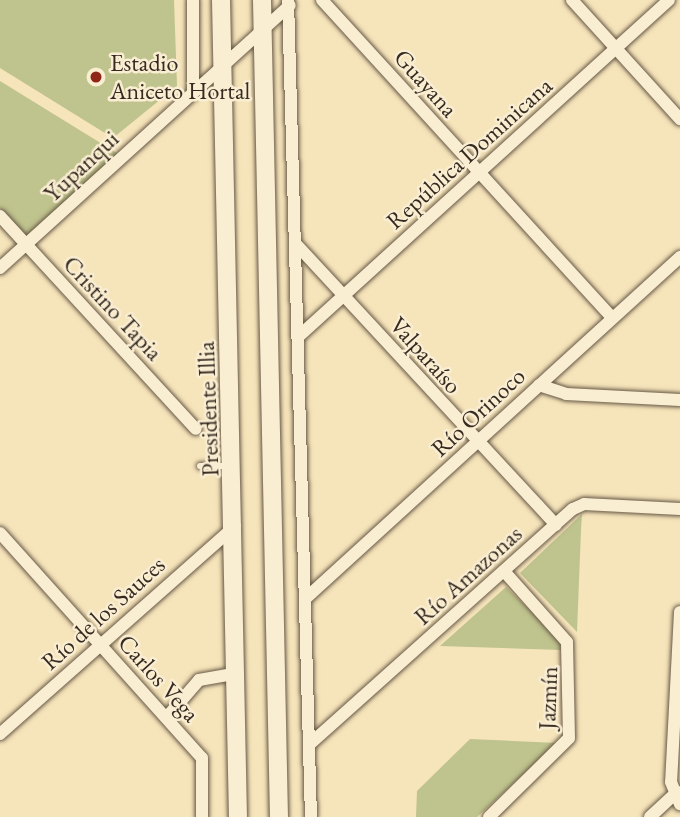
<!DOCTYPE html>
<html>
<head>
<meta charset="utf-8">
<style>
  body { margin:0 }
  #map { position:relative; width:680px; height:817px; overflow:hidden; background:#f6e4ba; font-family:"EB Garamond",serif }
  div>[style] { position:absolute }
  .green>* { inset:0; background:#bfc38d }
  .roads { filter:drop-shadow(0 0 2px #665846) drop-shadow(0 0 2px #665846) }
  .service>* { height:6px; margin:-3px; padding:0 3px; transform-origin:3px; border-radius:3px; background:#f9edd2 }
  .minor>* { height:12px; margin:-6px; padding:0 6px; transform-origin:6px; border-radius:6px; background:#f9edd2 }
  .secondary>* { height:18px; margin:-9px; padding:0 9px; transform-origin:9px; border-radius:9px; background:#f9edd2 }
  .dots>* { width:19px; height:19px; translate:-50% -50%; box-sizing:border-box; border:4px solid #f9edd2; border-radius:50% }
  span { translate:-50% -50%; white-space:nowrap; text-align:center; line-height:1.15; -webkit-text-stroke:5px #f9edd2; paint-order:stroke }
  .poi-label { font-size:24px; color:#362a20 }
  .left { translate:0 -50%; text-align:left }
  .street-label { font-size:24px; color:#362a20 }
</style>
</head>
<body>
<div id="map">
  <div class="green">
    <i style="clip-path:polygon(0 0,174px 0,177px 86px,113px 138px,0 68px)"></i>
    <i style="clip-path:polygon(0 81px,120px 155px,26px 238px,0 208px)"></i>
    <i style="clip-path:polygon(582px 514px,581px 530px,577px 632px,520px 573px)"></i>
    <i style="clip-path:polygon(506px 587px,560px 639px,561px 650px,440px 646px)"></i>
    <i style="clip-path:polygon(470px 739px,557px 743px,477px 817px,416px 817px,417px 791px)"></i>
  </div>
  <div class="roads">
    <div class="service">
      <i style="left:200px;top:466px;width:29px"></i>
    </div>
    <div class="minor">
      <i style="left:193px;top:0;width:91px;rotate:90deg"></i>
      <i style="left:288px;top:0;width:817px;rotate:88.39deg"></i>
      <i style="left:322px;top:0;width:430px;rotate:47.6deg"></i>
      <i style="left:572px;top:0;width:161px;rotate:47.8deg"></i>
      <i style="left:0;top:216px;width:289px;rotate:47.4deg"></i>
      <i style="left:295px;top:243px;width:384px;rotate:47.2deg"></i>
      <i style="left:0;top:268px;width:391px;rotate:-42.2deg"></i>
      <i style="left:298px;top:337px;width:501px;rotate:-42.25deg"></i>
      <i style="left:539px;top:385px;width:28px;rotate:18deg"></i>
      <i style="left:566px;top:394px;width:114px;rotate:3deg"></i>
      <i style="left:0;top:533px;width:302px;rotate:48.1deg"></i>
      <i style="left:202px;top:758px;width:59px;rotate:90deg"></i>
      <i style="left:305px;top:599px;width:508px;rotate:-42.36deg"></i>
      <i style="left:680px;top:612px;width:170px;rotate:93deg"></i>
      <i style="left:671px;top:782px;width:24px;rotate:68deg"></i>
      <i style="left:167px;top:717px;width:49px;rotate:-49.1deg"></i>
      <i style="left:199px;top:680px;width:39px;rotate:-10deg"></i>
      <i style="left:0;top:734px;width:314px;rotate:-41.5deg"></i>
      <i style="left:311px;top:743px;width:351px;rotate:-41.8deg"></i>
      <i style="left:573px;top:509px;width:12px;rotate:-24deg"></i>
      <i style="left:584px;top:504px;width:96px;rotate:3deg"></i>
      <i style="left:489px;top:817px;width:112px;rotate:-44.6deg"></i>
      <i style="left:569px;top:738px;width:96px;rotate:-91.2deg"></i>
      <i style="left:567px;top:642px;width:95px;rotate:-131.6deg"></i>
      <i style="left:650px;top:817px;width:37px;rotate:-43deg"></i>
    </div>
    <div class="secondary">
      <i style="left:221px;top:0;width:817px;rotate:88.81deg"></i>
      <i style="left:262px;top:0;width:817px;rotate:88.81deg"></i>
    </div>
  </div>
  <div class="dots">
    <i style="left:96px;top:77px;background:#8f2418"></i>
  </div>
  <div class="poi-label">
    <span class="left" style="left:110px;top:77px">Estadio<br>Aniceto Hortal</span>
  </div>
  <div class="street-label">
    <span style="left:426px;top:83px;rotate:48deg">Guayana</span>
    <span style="left:469px;top:153px;rotate:-42deg">República Dominicana</span>
    <span style="left:81px;top:166px;rotate:-43deg">Yupanqui</span>
    <span style="left:113px;top:308px;rotate:47deg">Cristino Tapia</span>
    <span style="left:426px;top:355px;rotate:48deg">Valparaíso</span>
    <span style="left:208px;top:409px;rotate:-92deg">Presidente Illia</span>
    <span style="left:478px;top:412px;rotate:-43deg">Río Orinoco</span>
    <span style="left:468px;top:575px;rotate:-42deg">Río Amazonas</span>
    <span style="left:103px;top:613px;rotate:-42deg">Río de los Sauces</span>
    <span style="left:159px;top:678px;rotate:48deg">Carlos Vega</span>
    <span style="left:548px;top:698px;rotate:-88deg">Jazmín</span>
  </div>
</div>
</body>
</html>
